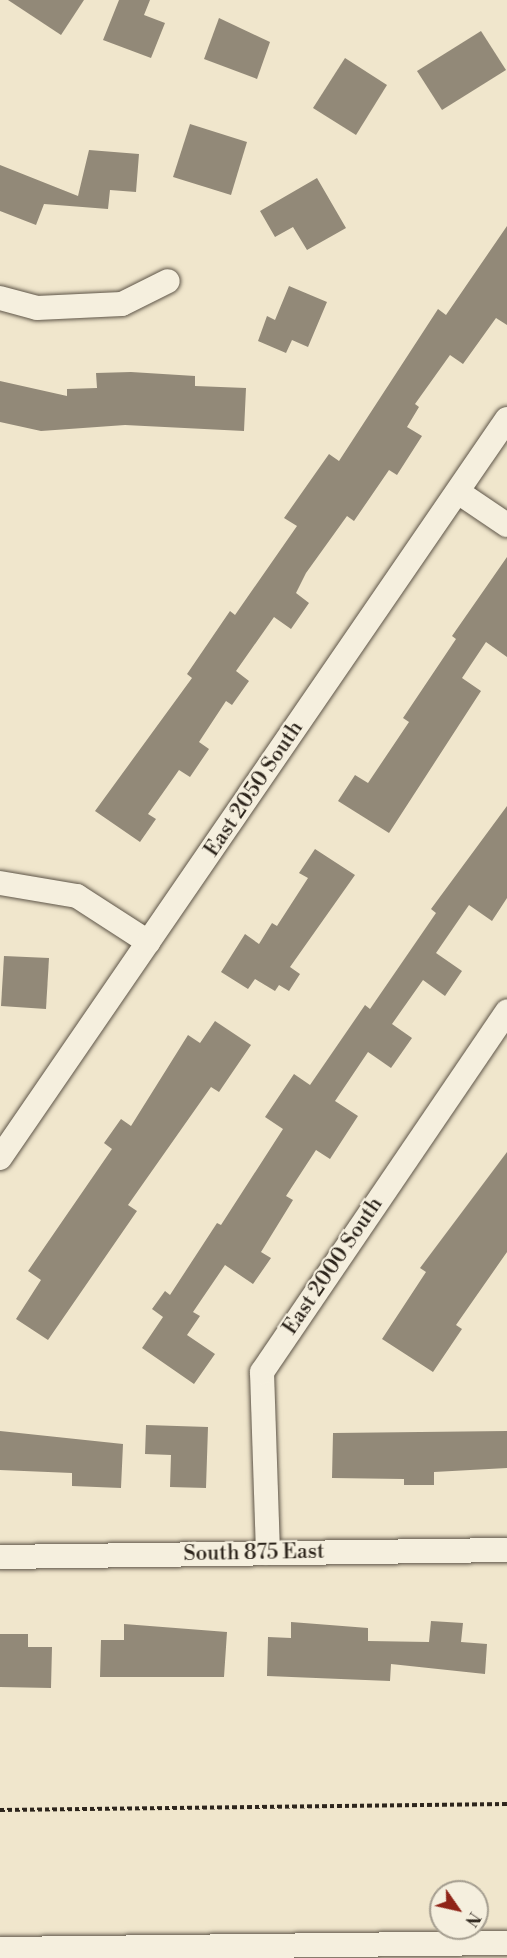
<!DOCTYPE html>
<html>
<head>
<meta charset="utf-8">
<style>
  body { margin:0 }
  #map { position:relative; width:507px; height:1958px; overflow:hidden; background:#f0e6cc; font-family:"Libre Bodoni",serif }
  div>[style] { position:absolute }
  .building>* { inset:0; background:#928978 }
  .path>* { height:4px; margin-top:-2px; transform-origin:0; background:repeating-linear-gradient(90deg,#2d251c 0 4.5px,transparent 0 7.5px) }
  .roads { filter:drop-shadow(0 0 2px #5e5548) drop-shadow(0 0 2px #5e5548) }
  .minor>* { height:24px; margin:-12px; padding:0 12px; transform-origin:12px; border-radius:12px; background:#f5efde }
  span { translate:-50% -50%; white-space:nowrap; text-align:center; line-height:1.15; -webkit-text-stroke:4.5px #f5efde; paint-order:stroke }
  .street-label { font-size:21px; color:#2d251c }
  .north { position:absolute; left:429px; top:1880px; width:60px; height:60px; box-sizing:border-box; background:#f5efde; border:2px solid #a59e90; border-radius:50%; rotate:124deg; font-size:16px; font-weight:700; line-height:24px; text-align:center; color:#2d251c }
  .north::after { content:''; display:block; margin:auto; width:21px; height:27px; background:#8f2418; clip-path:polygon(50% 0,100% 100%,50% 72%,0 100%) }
</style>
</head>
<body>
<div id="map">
  <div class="building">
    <i style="clip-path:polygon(8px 0,84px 0,61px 35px)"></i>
    <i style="clip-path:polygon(119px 0,150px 0,144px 15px,165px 23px,151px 58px,103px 40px)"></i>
    <i style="clip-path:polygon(219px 18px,270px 42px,257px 79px,204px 59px)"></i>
    <i style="clip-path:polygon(481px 31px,506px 70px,442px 110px,417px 71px)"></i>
    <i style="clip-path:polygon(345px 58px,387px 85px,356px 135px,313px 108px)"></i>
    <i style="clip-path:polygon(190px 124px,247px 142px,231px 195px,173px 177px)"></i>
    <i style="clip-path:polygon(89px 150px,139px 154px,136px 192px,110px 190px,108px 209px,44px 204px,36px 225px,0 211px,0 165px,78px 196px)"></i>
    <i style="clip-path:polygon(317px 178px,346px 228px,307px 250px,293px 227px,275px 237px,260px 211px)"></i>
    <i style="clip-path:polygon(507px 226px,507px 325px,496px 318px,463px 364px,450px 355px,415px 404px,419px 407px,407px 427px,422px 436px,397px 475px,389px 470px,354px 521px,347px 516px,306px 573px,296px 593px,309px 603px,291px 629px,274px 617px,236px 671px,249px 681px,232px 705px,226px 701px,199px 742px,209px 749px,190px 777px,179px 770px,148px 814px,156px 819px,140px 842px,95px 811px,192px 678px,187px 674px,230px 611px,235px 615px,297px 526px,284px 518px,329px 454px,339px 461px,438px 309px,446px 315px)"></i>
    <i style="clip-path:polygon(289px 286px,327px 302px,308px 347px,292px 340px,286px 353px,258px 341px,267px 316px,275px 320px)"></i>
    <i style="clip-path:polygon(131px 372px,195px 376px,195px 386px,246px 388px,244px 431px,125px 425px,41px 431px,0 422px,0 381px,67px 396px,67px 389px,97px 388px,96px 373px)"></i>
    <i style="clip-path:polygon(507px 557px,507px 657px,486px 642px,462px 678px,481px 691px,389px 833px,338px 801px,355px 775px,368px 783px,409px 722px,403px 718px,456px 639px,452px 636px)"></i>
    <i style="clip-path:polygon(507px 806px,507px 898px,492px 921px,469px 905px,436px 953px,462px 971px,445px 996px,423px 980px,392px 1024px,412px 1038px,391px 1068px,368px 1052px,335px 1101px,358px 1116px,330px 1159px,316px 1150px,286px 1196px,293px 1200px,261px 1252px,271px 1258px,253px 1284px,225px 1265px,193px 1312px,200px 1316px,187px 1335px,215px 1354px,194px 1384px,142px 1348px,163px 1317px,152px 1309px,165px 1291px,170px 1295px,217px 1223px,221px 1225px,283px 1129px,265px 1117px,294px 1074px,310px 1085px,365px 1005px,370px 1009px,436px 913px,431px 909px)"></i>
    <i style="clip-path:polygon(315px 849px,355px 875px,290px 967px,300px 974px,289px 991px,279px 985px,275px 991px,255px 979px,248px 989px,221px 972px,245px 934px,259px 944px,272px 923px,277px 926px,308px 878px,299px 873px)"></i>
    <i style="clip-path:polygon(4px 956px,49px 958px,46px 1009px,1px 1006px)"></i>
    <i style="clip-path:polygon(215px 1021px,251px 1045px,219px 1092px,211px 1087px,128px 1205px,137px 1211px,48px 1340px,16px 1319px,41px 1280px,28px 1271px,112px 1149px,104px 1143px,121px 1119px,131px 1126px,188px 1035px,200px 1043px)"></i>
    <i style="clip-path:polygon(507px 1152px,507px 1252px,456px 1325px,462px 1329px,433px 1372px,382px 1339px,426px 1272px,420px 1268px)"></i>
    <i style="clip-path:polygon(146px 1425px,208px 1427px,206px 1488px,170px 1487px,171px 1455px,145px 1454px)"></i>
    <i style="clip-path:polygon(0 1431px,123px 1444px,121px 1488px,72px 1486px,72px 1473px,0 1470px)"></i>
    <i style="clip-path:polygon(507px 1431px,507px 1468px,434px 1472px,434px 1485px,404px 1485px,404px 1479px,332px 1478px,333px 1433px)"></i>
    <i style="clip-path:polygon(431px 1621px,463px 1623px,461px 1642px,487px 1644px,485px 1674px,391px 1664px,390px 1681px,267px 1676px,268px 1637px,291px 1638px,291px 1622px,368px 1628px,368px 1641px,429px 1642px)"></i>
    <i style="clip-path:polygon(124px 1624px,227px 1632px,224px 1677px,100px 1677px,101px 1640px,124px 1640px)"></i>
    <i style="clip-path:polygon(0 1634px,28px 1634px,28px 1647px,52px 1647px,51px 1688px,0 1687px)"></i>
  </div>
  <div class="path">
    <i style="left:0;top:1810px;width:507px;rotate:-0.68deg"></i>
  </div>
  <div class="roads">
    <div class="minor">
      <i style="left:0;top:298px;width:38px;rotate:15deg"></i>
      <i style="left:37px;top:308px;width:85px;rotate:-2.7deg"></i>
      <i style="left:122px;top:304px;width:51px;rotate:-26.6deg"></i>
      <i style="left:458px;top:492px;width:59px;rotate:34deg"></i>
      <i style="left:0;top:883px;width:78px;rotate:9.6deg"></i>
      <i style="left:77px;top:896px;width:85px;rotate:32.9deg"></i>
      <i style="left:0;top:1158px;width:896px;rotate:-55.55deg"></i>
      <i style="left:268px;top:1553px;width:181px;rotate:-91.9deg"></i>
      <i style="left:262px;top:1372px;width:436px;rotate:-55.8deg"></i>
      <i style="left:0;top:1557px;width:507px;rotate:-0.79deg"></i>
      <i style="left:0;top:1949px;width:507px;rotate:-0.68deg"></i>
    </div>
  </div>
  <div class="street-label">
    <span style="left:254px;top:789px;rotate:-56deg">East 2050 South</span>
    <span style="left:333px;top:1266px;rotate:-56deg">East 2000 South</span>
    <span style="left:254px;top:1553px;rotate:-1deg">South 875 East</span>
  </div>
  <div class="north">N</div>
</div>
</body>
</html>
